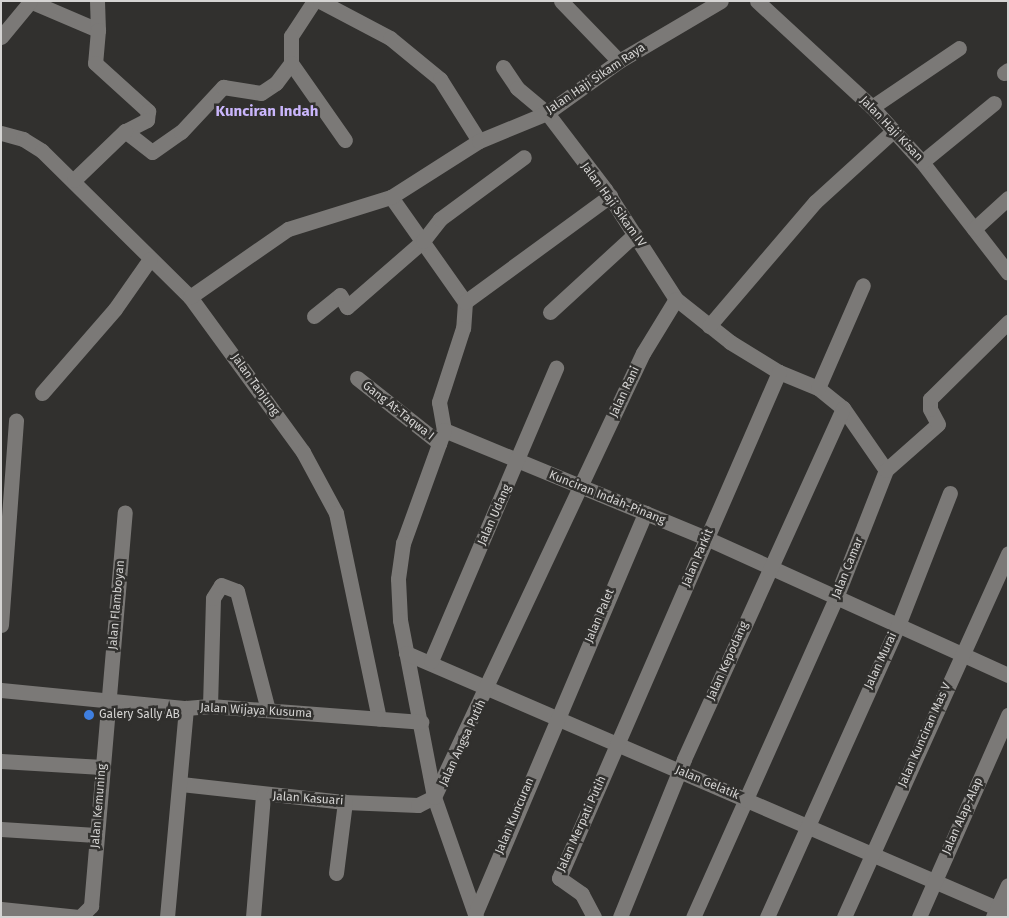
<!DOCTYPE html>
<html>
<head>
<meta charset="utf-8">
<style>
  body { margin:0 }
  #map { position:relative; width:1009px; height:918px; overflow:hidden; background:#31302e; font-family:"Fira Sans",sans-serif }
  div>[style] { position:absolute }
  .minor>* { height:15px; margin:-7.5px; padding:0 7.5px; transform-origin:7.5px; border-radius:7.5px; background:#7b7977 }
  .dots>* { width:14px; height:14px; translate:-50% -50%; box-sizing:border-box; border:2px solid #31302e; border-radius:50% }
  span { translate:-50% -50%; white-space:nowrap; text-align:center; line-height:1.15; -webkit-text-stroke:5px #31302e; paint-order:stroke }
  .street-label { font-size:12px; color:#d5d4d3 }
  .poi-label { font-size:12px; color:#d5d4d3 }
  .left { translate:0 -50%; text-align:left }
  .quarter-label { font-size:15px; color:#cab6fc; font-weight:700 }
  .frame { position:absolute; inset:0; border:2px solid #d5d4d3; pointer-events:none }
</style>
</head>
<body>
<div id="map">
  <div class="minor">
    <i style="left:30px;top:1px;width:74px;rotate:23.1deg"></i>
    <i style="left:98px;top:30px;width:29px;rotate:-92deg"></i>
    <i style="left:314px;top:1px;width:42px;rotate:123.3deg"></i>
    <i style="left:291px;top:36px;width:27px;rotate:90deg"></i>
    <i style="left:291px;top:63px;width:94px;rotate:55deg"></i>
    <i style="left:320px;top:1px;width:79px;rotate:27.9deg"></i>
    <i style="left:390px;top:38px;width:65px;rotate:39.4deg"></i>
    <i style="left:440px;top:79px;width:73px;rotate:57.8deg"></i>
    <i style="left:561px;top:1px;width:83px;rotate:46deg"></i>
    <i style="left:757px;top:1px;width:156px;rotate:42.7deg"></i>
    <i style="left:872px;top:107px;width:74px;rotate:47.7deg"></i>
    <i style="left:922px;top:162px;width:140px;rotate:52.2deg"></i>
    <i style="left:98px;top:30px;width:33px;rotate:95deg"></i>
    <i style="left:95px;top:63px;width:72px;rotate:42.2deg"></i>
    <i style="left:148px;top:111px;width:9px;rotate:96deg"></i>
    <i style="left:147px;top:120px;width:25px;rotate:153deg"></i>
    <i style="left:125px;top:131px;width:34px;rotate:38deg"></i>
    <i style="left:152px;top:152px;width:35px;rotate:-35deg"></i>
    <i style="left:181px;top:132px;width:62px;rotate:-47deg"></i>
    <i style="left:223px;top:87px;width:38px;rotate:9deg"></i>
    <i style="left:261px;top:93px;width:18px;rotate:-34deg"></i>
    <i style="left:276px;top:83px;width:25px;rotate:-53deg"></i>
    <i style="left:1px;top:37px;width:45px;rotate:-50.4deg"></i>
    <i style="left:503px;top:67px;width:25px;rotate:56deg"></i>
    <i style="left:517px;top:88px;width:39px;rotate:40deg"></i>
    <i style="left:547px;top:113px;width:96px;rotate:52.7deg"></i>
    <i style="left:605px;top:189px;width:131px;rotate:57.2deg"></i>
    <i style="left:676px;top:299px;width:69px;rotate:38.5deg"></i>
    <i style="left:730px;top:342px;width:57px;rotate:31.5deg"></i>
    <i style="left:779px;top:372px;width:42px;rotate:22.3deg"></i>
    <i style="left:818px;top:388px;width:32px;rotate:39deg"></i>
    <i style="left:843px;top:408px;width:75px;rotate:55.3deg"></i>
    <i style="left:886px;top:470px;width:140px;rotate:111.4deg"></i>
    <i style="left:835px;top:600px;width:347px;rotate:114.1deg"></i>
    <i style="left:1004px;top:73px;width:5px;rotate:-37deg"></i>
    <i style="left:872px;top:107px;width:105px;rotate:-34.1deg"></i>
    <i style="left:1px;top:133px;width:23px;rotate:15deg"></i>
    <i style="left:23px;top:139px;width:22px;rotate:32deg"></i>
    <i style="left:42px;top:151px;width:208px;rotate:44.6deg"></i>
    <i style="left:190px;top:297px;width:192px;rotate:53.9deg"></i>
    <i style="left:303px;top:452px;width:69px;rotate:61.6deg"></i>
    <i style="left:336px;top:513px;width:210px;rotate:78.2deg"></i>
    <i style="left:922px;top:162px;width:93px;rotate:-39.3deg"></i>
    <i style="left:74px;top:180px;width:71px;rotate:-43.9deg"></i>
    <i style="left:391px;top:197px;width:128px;rotate:54.8deg"></i>
    <i style="left:465px;top:302px;width:26px;rotate:94deg"></i>
    <i style="left:463px;top:328px;width:78px;rotate:108deg"></i>
    <i style="left:439px;top:402px;width:28px;rotate:80deg"></i>
    <i style="left:444px;top:430px;width:283px;rotate:22.4deg"></i>
    <i style="left:706px;top:538px;width:332px;rotate:24.4deg"></i>
    <i style="left:974px;top:229px;width:46px;rotate:-42.4deg"></i>
    <i style="left:190px;top:297px;width:119px;rotate:-34.8deg"></i>
    <i style="left:288px;top:229px;width:108px;rotate:-17.3deg"></i>
    <i style="left:391px;top:197px;width:104px;rotate:-32.5deg"></i>
    <i style="left:479px;top:141px;width:74px;rotate:-22.4deg"></i>
    <i style="left:547px;top:113px;width:89px;rotate:-35.8deg"></i>
    <i style="left:619px;top:61px;width:118px;rotate:-30.5deg"></i>
    <i style="left:465px;top:302px;width:180px;rotate:-36.2deg"></i>
    <i style="left:550px;top:312px;width:115px;rotate:-42.5deg"></i>
    <i style="left:314px;top:316px;width:33px;rotate:-39deg"></i>
    <i style="left:340px;top:295px;width:14px;rotate:60deg"></i>
    <i style="left:347px;top:307px;width:101px;rotate:-41deg"></i>
    <i style="left:423px;top:241px;width:28px;rotate:-52deg"></i>
    <i style="left:440px;top:219px;width:104px;rotate:-36.4deg"></i>
    <i style="left:709px;top:326px;width:163px;rotate:-49.5deg"></i>
    <i style="left:815px;top:202px;width:104px;rotate:-42.3deg"></i>
    <i style="left:357px;top:378px;width:105px;rotate:38.4deg"></i>
    <i style="left:818px;top:388px;width:112px;rotate:-66.4deg"></i>
    <i style="left:42px;top:393px;width:111px;rotate:-49deg"></i>
    <i style="left:115px;top:309px;width:61px;rotate:-55deg"></i>
    <i style="left:444px;top:430px;width:120px;rotate:109.9deg"></i>
    <i style="left:403px;top:543px;width:36px;rotate:98deg"></i>
    <i style="left:398px;top:579px;width:41px;rotate:87.2deg"></i>
    <i style="left:400px;top:620px;width:180px;rotate:79.1deg"></i>
    <i style="left:434px;top:797px;width:127px;rotate:70.7deg"></i>
    <i style="left:886px;top:470px;width:69px;rotate:-41.5deg"></i>
    <i style="left:938px;top:424px;width:17px;rotate:-118deg"></i>
    <i style="left:930px;top:409px;width:10px;rotate:-90deg"></i>
    <i style="left:930px;top:399px;width:110px;rotate:-44.6deg"></i>
    <i style="left:1px;top:625px;width:205px;rotate:-85.8deg"></i>
    <i style="left:406px;top:653px;width:656px;rotate:23.36deg"></i>
    <i style="left:431px;top:661px;width:319px;rotate:-66.9deg"></i>
    <i style="left:1px;top:690px;width:186px;rotate:5.6deg"></i>
    <i style="left:186px;top:708px;width:24px;rotate:-5deg"></i>
    <i style="left:210px;top:706px;width:212px;rotate:4.3deg"></i>
    <i style="left:210px;top:706px;width:108px;rotate:-88.4deg"></i>
    <i style="left:213px;top:598px;width:15px;rotate:-58deg"></i>
    <i style="left:221px;top:585px;width:17px;rotate:21deg"></i>
    <i style="left:237px;top:591px;width:123px;rotate:75.4deg"></i>
    <i style="left:1px;top:761px;width:101px;rotate:3.4deg"></i>
    <i style="left:181px;top:784px;width:165px;rotate:6.3deg"></i>
    <i style="left:345px;top:802px;width:73px;rotate:2.4deg"></i>
    <i style="left:418px;top:805px;width:18px;rotate:-27deg"></i>
    <i style="left:434px;top:797px;width:491px;rotate:-64.8deg"></i>
    <i style="left:643px;top:353px;width:63px;rotate:-58.6deg"></i>
    <i style="left:1px;top:829px;width:95px;rotate:3.6deg"></i>
    <i style="left:336px;top:873px;width:72px;rotate:-82.8deg"></i>
    <i style="left:1px;top:909px;width:78px;rotate:5.9deg"></i>
    <i style="left:475px;top:914px;width:436px;rotate:-67deg"></i>
    <i style="left:80px;top:917px;width:16px;rotate:-45deg"></i>
    <i style="left:91px;top:906px;width:395px;rotate:-85.1deg"></i>
    <i style="left:167px;top:917px;width:210px;rotate:-84.8deg"></i>
    <i style="left:253px;top:917px;width:122px;rotate:-85.3deg"></i>
    <i style="left:594px;top:917px;width:26px;rotate:-118deg"></i>
    <i style="left:582px;top:894px;width:28px;rotate:-145deg"></i>
    <i style="left:559px;top:878px;width:552px;rotate:-66.5deg"></i>
    <i style="left:620px;top:917px;width:170px;rotate:-67.9deg"></i>
    <i style="left:684px;top:759px;width:385px;rotate:-65.6deg"></i>
    <i style="left:767px;top:917px;width:317px;rotate:-65.8deg"></i>
    <i style="left:897px;top:628px;width:145px;rotate:-68.6deg"></i>
    <i style="left:844px;top:917px;width:399px;rotate:-65.7deg"></i>
    <i style="left:919px;top:917px;width:221px;rotate:-66.2deg"></i>
    <i style="left:993px;top:917px;width:35px;rotate:-65deg"></i>
  </div>
  <div class="dots">
    <i style="left:89px;top:715px;background:#3f7fe0"></i>
  </div>
  <div class="street-label">
    <span style="left:596px;top:79px;rotate:-34deg">Jalan Haji Sikam Raya</span>
    <span style="left:891px;top:129px;rotate:46deg">Jalan Haji Kisan</span>
    <span style="left:613px;top:205px;rotate:54deg">Jalan Haji Sikam IV</span>
    <span style="left:255px;top:385px;rotate:54deg">Jalan Tanjung</span>
    <span style="left:625px;top:392px;rotate:-65deg">Jalan Rani</span>
    <span style="left:398px;top:411px;rotate:38deg">Gang At-Taqwa I</span>
    <span style="left:607px;top:498px;rotate:22deg">Kunciran Indah-Pinang</span>
    <span style="left:495px;top:515px;rotate:-66deg">Jalan Udang</span>
    <span style="left:698px;top:558px;rotate:-67deg">Jalan Parkit</span>
    <span style="left:848px;top:568px;rotate:-68deg">Jalan Camar</span>
    <span style="left:117px;top:605px;rotate:-85deg">Jalan Flamboyan</span>
    <span style="left:600px;top:616px;rotate:-67deg">Jalan Palet</span>
    <span style="left:728px;top:661px;rotate:-66deg">Jalan Kepodang</span>
    <span style="left:881px;top:661px;rotate:-65deg">Jalan Murai</span>
    <span style="left:256px;top:711px;rotate:3deg">Jalan Wijaya Kusuma</span>
    <span style="left:925px;top:735px;rotate:-66deg">Jalan Kunciran Mas V</span>
    <span style="left:463px;top:743px;rotate:-65deg">Jalan Angsa Putih</span>
    <span style="left:707px;top:783px;rotate:23deg">Jalan Gelatik</span>
    <span style="left:308px;top:799px;rotate:4deg">Jalan Kasuari</span>
    <span style="left:99px;top:806px;rotate:-85deg">Jalan Kemuning</span>
    <span style="left:515px;top:816px;rotate:-67deg">Jalan Kuncuran</span>
    <span style="left:963px;top:816px;rotate:-66deg">Jalan Alap-Alap</span>
    <span style="left:582px;top:824px;rotate:-66deg">Jalan Merpati Putih</span>
  </div>
  <div class="poi-label">
    <span class="left" style="left:99px;top:715px">Galery Sally AB</span>
  </div>
  <div class="quarter-label">
    <span style="left:267px;top:112px">Kunciran Indah</span>
  </div>
  <div class="frame"></div>
</div>
</body>
</html>
